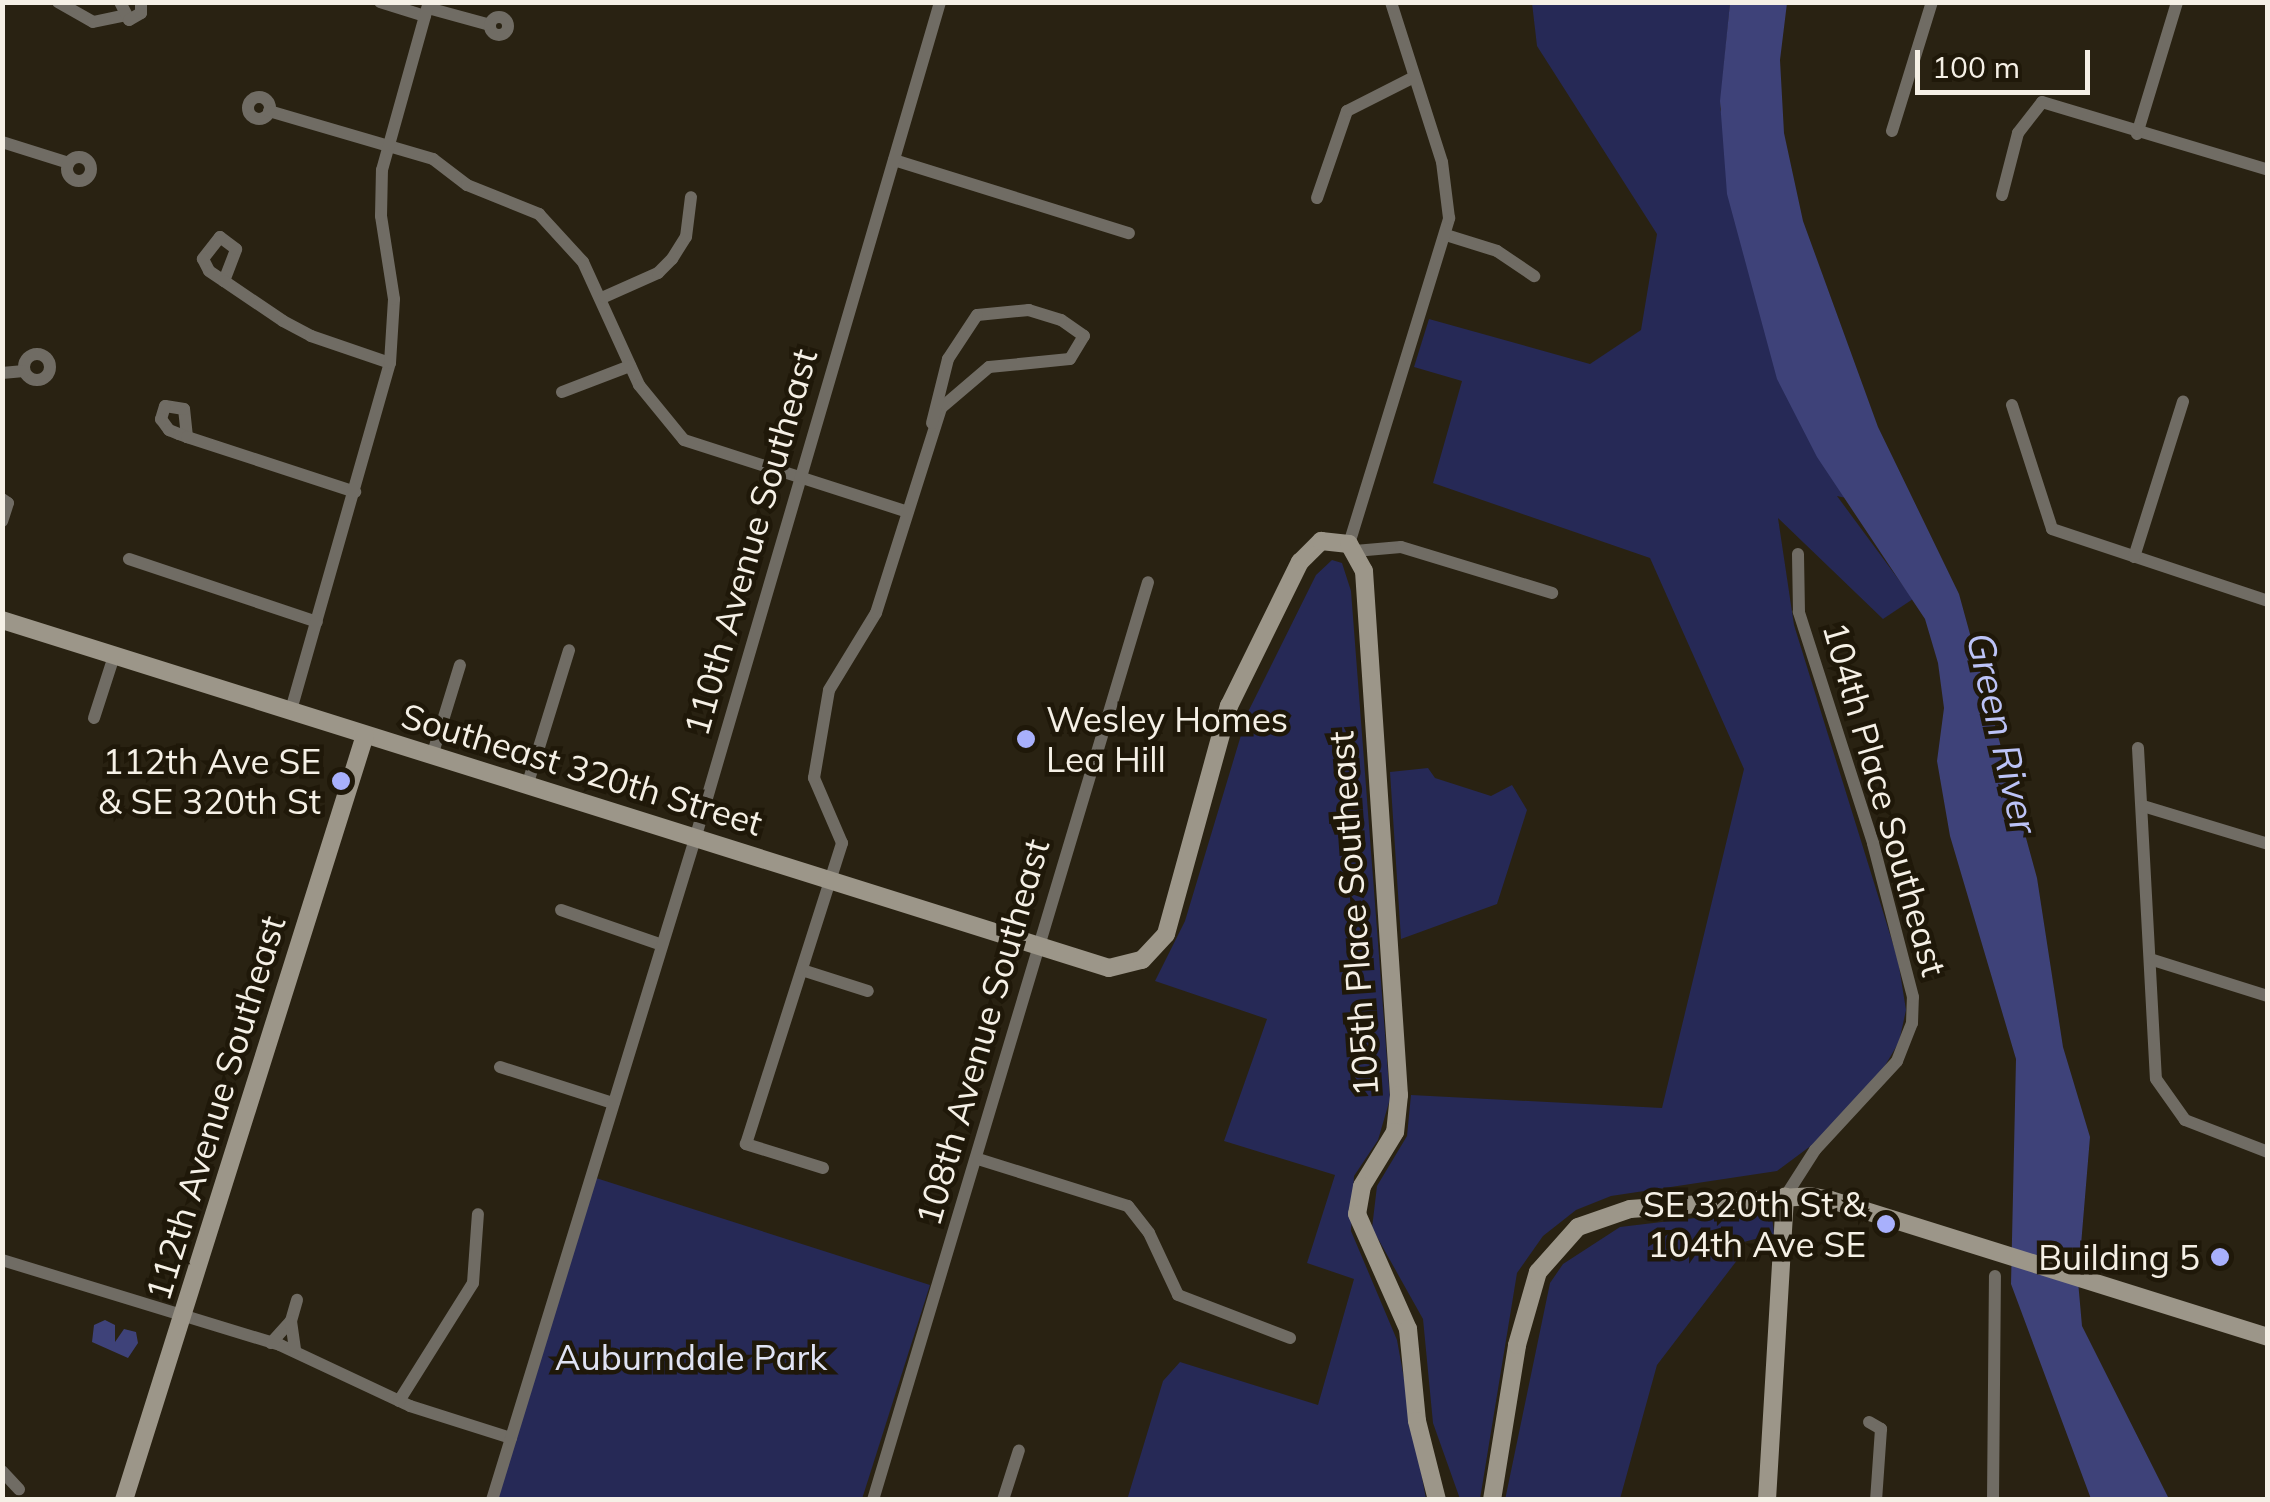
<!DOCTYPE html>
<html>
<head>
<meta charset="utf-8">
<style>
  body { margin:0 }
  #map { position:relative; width:2270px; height:1502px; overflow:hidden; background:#292212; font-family:Mulish,sans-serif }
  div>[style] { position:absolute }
  .green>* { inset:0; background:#262956 }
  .water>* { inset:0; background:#3e4279 }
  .street>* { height:12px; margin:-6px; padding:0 6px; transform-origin:6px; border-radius:6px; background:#706c64 }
  .street>.ring { margin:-6px; padding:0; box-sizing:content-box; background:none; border:12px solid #706c64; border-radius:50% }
  .secondary>* { height:18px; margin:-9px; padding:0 9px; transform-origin:9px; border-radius:9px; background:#9c9689 }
  .dots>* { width:28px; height:28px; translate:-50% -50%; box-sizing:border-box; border:5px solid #1f1809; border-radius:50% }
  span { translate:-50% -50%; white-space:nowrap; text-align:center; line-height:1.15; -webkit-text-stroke:9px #1f1809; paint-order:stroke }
  .street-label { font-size:35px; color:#f5f0e6 }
  .poi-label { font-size:35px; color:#f5f0e6 }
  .left { translate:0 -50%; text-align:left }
  .right { translate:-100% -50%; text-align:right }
  .park-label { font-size:35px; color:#e0e3f4 }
  .water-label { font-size:38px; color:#bcc3f7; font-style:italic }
  .frame { position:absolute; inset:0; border:5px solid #f5f0e6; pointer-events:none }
  .scale { position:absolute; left:1915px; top:50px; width:175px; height:45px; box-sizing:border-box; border:5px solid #f5f0e6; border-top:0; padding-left:12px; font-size:30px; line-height:35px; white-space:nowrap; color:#f5f0e6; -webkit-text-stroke:8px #1f1809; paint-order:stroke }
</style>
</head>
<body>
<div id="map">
  <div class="green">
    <i style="clip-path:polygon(1532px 3px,1730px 3px,1720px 109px,1864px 502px,1837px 496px,1913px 599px,1883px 619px,1778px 518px,1794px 625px,1898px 960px,1906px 1010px,1899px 1042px,1880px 1074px,1816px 1142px,1777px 1171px,1611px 1196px,1576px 1210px,1543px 1236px,1517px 1273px,1480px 1499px,1460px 1499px,1433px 1423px,1423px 1319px,1372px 1228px,1377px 1186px,1407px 1136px,1411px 1095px,1662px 1108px,1744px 769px,1650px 558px,1433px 483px,1462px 381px,1414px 367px,1429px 319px,1590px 364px,1641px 330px,1657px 234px,1537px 46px)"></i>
    <i style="clip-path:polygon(1332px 560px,1342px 563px,1351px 591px,1390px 1099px,1378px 1140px,1354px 1176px,1351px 1231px,1397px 1340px,1426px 1499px,1127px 1500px,1163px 1381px,1180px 1362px,1318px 1405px,1354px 1279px,1307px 1263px,1335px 1175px,1224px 1141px,1267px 1019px,1155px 981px,1185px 921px,1248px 712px,1316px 575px)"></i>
    <i style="clip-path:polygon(1428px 768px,1435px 778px,1491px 796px,1512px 785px,1527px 810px,1497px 904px,1401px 939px,1390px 772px)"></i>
    <i style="clip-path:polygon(596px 1178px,930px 1285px,862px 1499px,497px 1500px)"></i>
    <i style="clip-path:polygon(1762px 1210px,1772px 1216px,1774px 1234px,1740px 1243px,1738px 1259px,1657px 1365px,1620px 1499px,1505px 1500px,1550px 1283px,1563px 1264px,1620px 1227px)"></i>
  </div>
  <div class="water">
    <i style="clip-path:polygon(1730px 3px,1787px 3px,1780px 60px,1784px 133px,1803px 221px,1878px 427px,1959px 594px,2037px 878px,2063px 1047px,2090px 1137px,2078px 1281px,2082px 1326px,2169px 1499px,2091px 1499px,2011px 1284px,2016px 1059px,1950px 836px,1937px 761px,1944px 708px,1938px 663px,1925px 619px,1817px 457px,1777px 379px,1727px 194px,1720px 101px)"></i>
    <i style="clip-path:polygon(105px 1320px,115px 1325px,115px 1342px,124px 1329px,136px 1332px,138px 1343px,128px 1358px,92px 1342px,94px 1325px)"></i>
  </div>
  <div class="street">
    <i style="left:58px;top:2px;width:40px;rotate:29.7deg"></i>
    <i style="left:93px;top:22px;width:30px;rotate:-12deg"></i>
    <i style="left:120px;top:2px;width:20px;rotate:63deg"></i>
    <i style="left:129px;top:20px;width:14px;rotate:-30deg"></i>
    <i style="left:141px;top:13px;width:11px;rotate:-90deg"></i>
    <i style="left:380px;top:2px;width:47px;rotate:17.3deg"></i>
    <i style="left:428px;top:8px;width:64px;rotate:15.3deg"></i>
    <i class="ring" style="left:490px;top:17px;width:6px;height:6px"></i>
    <i class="ring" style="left:248px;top:97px;width:10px;height:10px"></i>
    <i style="left:269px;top:111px;width:171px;rotate:16.3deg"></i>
    <i style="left:433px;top:159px;width:43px;rotate:37.4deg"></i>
    <i style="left:467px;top:185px;width:78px;rotate:21.9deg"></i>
    <i style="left:539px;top:214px;width:65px;rotate:47.5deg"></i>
    <i style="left:583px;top:262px;width:135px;rotate:65.5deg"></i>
    <i style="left:639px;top:385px;width:71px;rotate:50.7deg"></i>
    <i style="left:684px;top:440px;width:232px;rotate:17.8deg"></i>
    <i style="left:1892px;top:131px;width:135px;rotate:-72.8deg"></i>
    <i style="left:2137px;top:134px;width:138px;rotate:-73.1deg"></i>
    <i style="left:2px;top:142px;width:70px;rotate:17.4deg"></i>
    <i class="ring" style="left:67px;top:157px;width:12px;height:12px"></i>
    <i style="left:894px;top:160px;width:246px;rotate:17.3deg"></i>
    <i style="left:2002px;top:195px;width:64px;rotate:-75.5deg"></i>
    <i style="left:2018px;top:133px;width:39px;rotate:-52deg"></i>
    <i style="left:2042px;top:102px;width:236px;rotate:16.7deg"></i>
    <i style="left:1317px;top:198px;width:92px;rotate:-71deg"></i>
    <i style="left:1347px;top:111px;width:75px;rotate:-26.9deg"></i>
    <i style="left:1446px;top:235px;width:53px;rotate:17.4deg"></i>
    <i style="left:1497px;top:251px;width:45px;rotate:34deg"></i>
    <i style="left:224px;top:281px;width:34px;rotate:-69deg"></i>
    <i style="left:236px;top:249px;width:20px;rotate:-143deg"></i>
    <i style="left:220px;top:237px;width:28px;rotate:128deg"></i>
    <i style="left:203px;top:259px;width:13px;rotate:63deg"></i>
    <i style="left:209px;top:271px;width:18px;rotate:34deg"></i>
    <i style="left:224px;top:281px;width:71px;rotate:34.1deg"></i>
    <i style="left:283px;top:321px;width:32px;rotate:28deg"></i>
    <i style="left:311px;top:336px;width:83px;rotate:18.9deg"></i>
    <i style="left:604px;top:297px;width:59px;rotate:-24deg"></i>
    <i style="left:658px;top:273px;width:20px;rotate:-45deg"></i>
    <i style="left:672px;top:259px;width:26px;rotate:-58deg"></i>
    <i style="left:686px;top:237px;width:40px;rotate:-82.9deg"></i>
    <i class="ring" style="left:24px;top:354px;width:14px;height:14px"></i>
    <i style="left:2px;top:373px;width:22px;rotate:-5deg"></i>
    <i style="left:562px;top:392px;width:73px;rotate:-20.9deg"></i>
    <i style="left:2012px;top:405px;width:130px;rotate:72.1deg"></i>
    <i style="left:2052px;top:529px;width:228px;rotate:18.4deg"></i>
    <i style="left:187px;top:437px;width:28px;rotate:-96deg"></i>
    <i style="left:184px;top:409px;width:19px;rotate:-171deg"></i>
    <i style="left:165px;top:406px;width:14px;rotate:107deg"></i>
    <i style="left:161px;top:419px;width:14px;rotate:54deg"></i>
    <i style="left:169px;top:430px;width:11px;rotate:22deg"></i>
    <i style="left:179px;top:434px;width:9px;rotate:21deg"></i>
    <i style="left:187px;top:437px;width:177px;rotate:18.1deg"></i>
    <i style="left:2px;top:499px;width:7px;rotate:34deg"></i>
    <i style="left:8px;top:503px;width:19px;rotate:108deg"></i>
    <i style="left:1349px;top:544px;width:341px;rotate:-72.9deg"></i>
    <i style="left:1449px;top:218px;width:56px;rotate:-97.1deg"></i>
    <i style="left:1442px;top:162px;width:168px;rotate:-107.7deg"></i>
    <i style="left:1355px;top:551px;width:46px;rotate:-5deg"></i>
    <i style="left:1401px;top:547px;width:158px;rotate:16.9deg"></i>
    <i style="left:2134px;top:557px;width:163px;rotate:-72.5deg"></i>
    <i style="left:129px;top:559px;width:198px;rotate:18.5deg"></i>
    <i style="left:291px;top:710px;width:361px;rotate:-74.1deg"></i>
    <i style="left:390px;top:363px;width:64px;rotate:-86.4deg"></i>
    <i style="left:394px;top:299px;width:84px;rotate:-98.9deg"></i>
    <i style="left:381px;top:216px;width:46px;rotate:-88.8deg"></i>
    <i style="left:382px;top:170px;width:174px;rotate:-74.4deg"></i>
    <i style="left:94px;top:718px;width:65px;rotate:-72.1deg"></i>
    <i style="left:2138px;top:748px;width:331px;rotate:86.9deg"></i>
    <i style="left:2156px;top:1079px;width:50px;rotate:54.7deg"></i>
    <i style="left:2185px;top:1120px;width:89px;rotate:21.1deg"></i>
    <i style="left:432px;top:756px;width:95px;rotate:-72.9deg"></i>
    <i style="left:527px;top:786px;width:142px;rotate:-72.8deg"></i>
    <i style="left:2143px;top:806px;width:131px;rotate:16.9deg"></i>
    <i style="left:561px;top:910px;width:107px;rotate:19.1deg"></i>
    <i style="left:2153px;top:960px;width:121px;rotate:17.4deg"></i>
    <i style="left:802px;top:970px;width:69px;rotate:17.7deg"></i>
    <i style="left:500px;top:1067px;width:119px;rotate:17.7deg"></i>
    <i style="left:978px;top:1159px;width:157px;rotate:17.4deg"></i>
    <i style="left:1128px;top:1206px;width:34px;rotate:52deg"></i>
    <i style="left:1149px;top:1233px;width:68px;rotate:64.9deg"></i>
    <i style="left:1178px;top:1295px;width:120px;rotate:21deg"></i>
    <i style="left:823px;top:1168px;width:81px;rotate:-162.7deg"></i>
    <i style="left:746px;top:1144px;width:316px;rotate:-72.3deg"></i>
    <i style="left:842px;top:843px;width:71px;rotate:-113.3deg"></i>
    <i style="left:814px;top:778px;width:89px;rotate:-80.3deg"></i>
    <i style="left:829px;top:690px;width:90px;rotate:-58.6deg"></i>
    <i style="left:876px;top:613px;width:215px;rotate:-72.4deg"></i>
    <i style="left:941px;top:408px;width:63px;rotate:-40.5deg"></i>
    <i style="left:989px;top:367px;width:81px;rotate:-5.6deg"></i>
    <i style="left:1070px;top:359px;width:27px;rotate:-59deg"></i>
    <i style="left:1084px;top:336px;width:28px;rotate:-145deg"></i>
    <i style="left:1061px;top:320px;width:34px;rotate:-163deg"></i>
    <i style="left:1029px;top:310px;width:52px;rotate:174.5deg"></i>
    <i style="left:977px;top:315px;width:53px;rotate:123.4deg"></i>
    <i style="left:948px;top:359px;width:66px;rotate:104deg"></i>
    <i style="left:1785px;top:1197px;width:56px;rotate:-57.4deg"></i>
    <i style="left:1815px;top:1150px;width:121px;rotate:-47.3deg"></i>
    <i style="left:1897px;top:1061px;width:41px;rotate:-68.5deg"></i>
    <i style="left:1912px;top:1023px;width:26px;rotate:-88deg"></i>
    <i style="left:1913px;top:997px;width:159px;rotate:-104.6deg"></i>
    <i style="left:1873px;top:843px;width:243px;rotate:-107.8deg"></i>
    <i style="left:1799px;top:612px;width:58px;rotate:-91deg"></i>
    <i style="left:2px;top:1260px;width:291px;rotate:17deg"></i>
    <i style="left:280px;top:1345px;width:144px;rotate:25.1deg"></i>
    <i style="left:410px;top:1406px;width:106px;rotate:17.6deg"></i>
    <i style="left:291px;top:1321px;width:22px;rotate:-74deg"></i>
    <i style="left:271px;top:1343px;width:30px;rotate:-48deg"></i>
    <i style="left:291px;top:1321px;width:30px;rotate:82deg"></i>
    <i style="left:399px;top:1401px;width:139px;rotate:-57.9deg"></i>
    <i style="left:473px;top:1283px;width:69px;rotate:-85.9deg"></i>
    <i style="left:1869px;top:1422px;width:14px;rotate:30deg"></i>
    <i style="left:1881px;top:1429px;width:71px;rotate:94deg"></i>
    <i style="left:2px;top:1471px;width:25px;rotate:47deg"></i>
    <i style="left:492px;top:1500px;width:691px;rotate:-72.93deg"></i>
    <i style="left:695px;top:839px;width:872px;rotate:-73.68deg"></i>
    <i style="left:873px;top:1500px;width:958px;rotate:-73.32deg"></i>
    <i style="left:1003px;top:1500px;width:52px;rotate:-72.3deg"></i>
    <i style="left:1993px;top:1500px;width:224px;rotate:-89.5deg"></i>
  </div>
  <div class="secondary">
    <i style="left:2px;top:620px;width:1160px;rotate:17.45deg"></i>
    <i style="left:1109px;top:968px;width:34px;rotate:-14deg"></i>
    <i style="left:1142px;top:960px;width:35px;rotate:-47deg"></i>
    <i style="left:1166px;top:934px;width:237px;rotate:-74.6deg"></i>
    <i style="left:1229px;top:706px;width:161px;rotate:-63.8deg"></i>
    <i style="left:1300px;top:562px;width:30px;rotate:-45deg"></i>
    <i style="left:1321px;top:541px;width:28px;rotate:6deg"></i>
    <i style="left:1349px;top:544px;width:31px;rotate:61deg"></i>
    <i style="left:1364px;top:571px;width:525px;rotate:86.18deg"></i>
    <i style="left:1399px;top:1095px;width:37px;rotate:96deg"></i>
    <i style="left:1395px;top:1132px;width:63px;rotate:121.4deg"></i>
    <i style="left:1362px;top:1186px;width:28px;rotate:100deg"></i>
    <i style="left:1357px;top:1214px;width:126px;rotate:66.1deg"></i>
    <i style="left:1408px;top:1329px;width:92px;rotate:84.4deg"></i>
    <i style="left:1417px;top:1421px;width:81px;rotate:75.8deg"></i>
    <i style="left:124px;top:1500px;width:802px;rotate:-72.51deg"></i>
    <i style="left:1492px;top:1500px;width:157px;rotate:-80.8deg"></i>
    <i style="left:1517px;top:1345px;width:76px;rotate:-74deg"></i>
    <i style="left:1538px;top:1272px;width:60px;rotate:-48.4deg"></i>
    <i style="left:1578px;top:1227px;width:55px;rotate:-19.1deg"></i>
    <i style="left:1630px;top:1209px;width:180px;rotate:-4.1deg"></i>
    <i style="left:1810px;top:1196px;width:21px;rotate:11deg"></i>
    <i style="left:1831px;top:1200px;width:458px;rotate:17.4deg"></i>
    <i style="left:1767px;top:1500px;width:304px;rotate:-86.6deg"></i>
  </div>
  <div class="dots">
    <i style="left:1026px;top:739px;background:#a8b0fc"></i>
    <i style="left:341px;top:781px;background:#a8b0fc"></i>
    <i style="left:1886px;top:1224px;background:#a8b0fc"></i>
    <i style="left:2220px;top:1257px;background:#a8b0fc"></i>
  </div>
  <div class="street-label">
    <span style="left:750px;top:542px;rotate:-74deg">110th Avenue Southeast</span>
    <span style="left:582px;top:769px;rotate:17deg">Southeast 320th Street</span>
    <span style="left:1885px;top:799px;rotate:74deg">104th Place Southeast</span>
    <span style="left:1353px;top:914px;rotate:-94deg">105th Place Southeast</span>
    <span style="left:982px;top:1032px;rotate:-74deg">108th Avenue Southeast</span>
    <span style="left:215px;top:1108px;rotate:-73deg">112th Avenue Southeast</span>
  </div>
  <div class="poi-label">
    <span class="left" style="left:1046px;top:739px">Wesley Homes<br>Lea Hill</span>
    <span class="right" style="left:321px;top:781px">112th Ave SE<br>&amp; SE 320th St</span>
    <span class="right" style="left:1866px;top:1224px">SE 320th St &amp;<br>104th Ave SE</span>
    <span class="right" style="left:2200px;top:1257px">Building 5</span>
  </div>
  <div class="park-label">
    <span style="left:691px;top:1357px">Auburndale Park</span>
  </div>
  <div class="water-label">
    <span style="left:2002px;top:733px;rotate:77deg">Green River</span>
  </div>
  <div class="frame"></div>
  <div class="scale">100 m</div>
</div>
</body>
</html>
